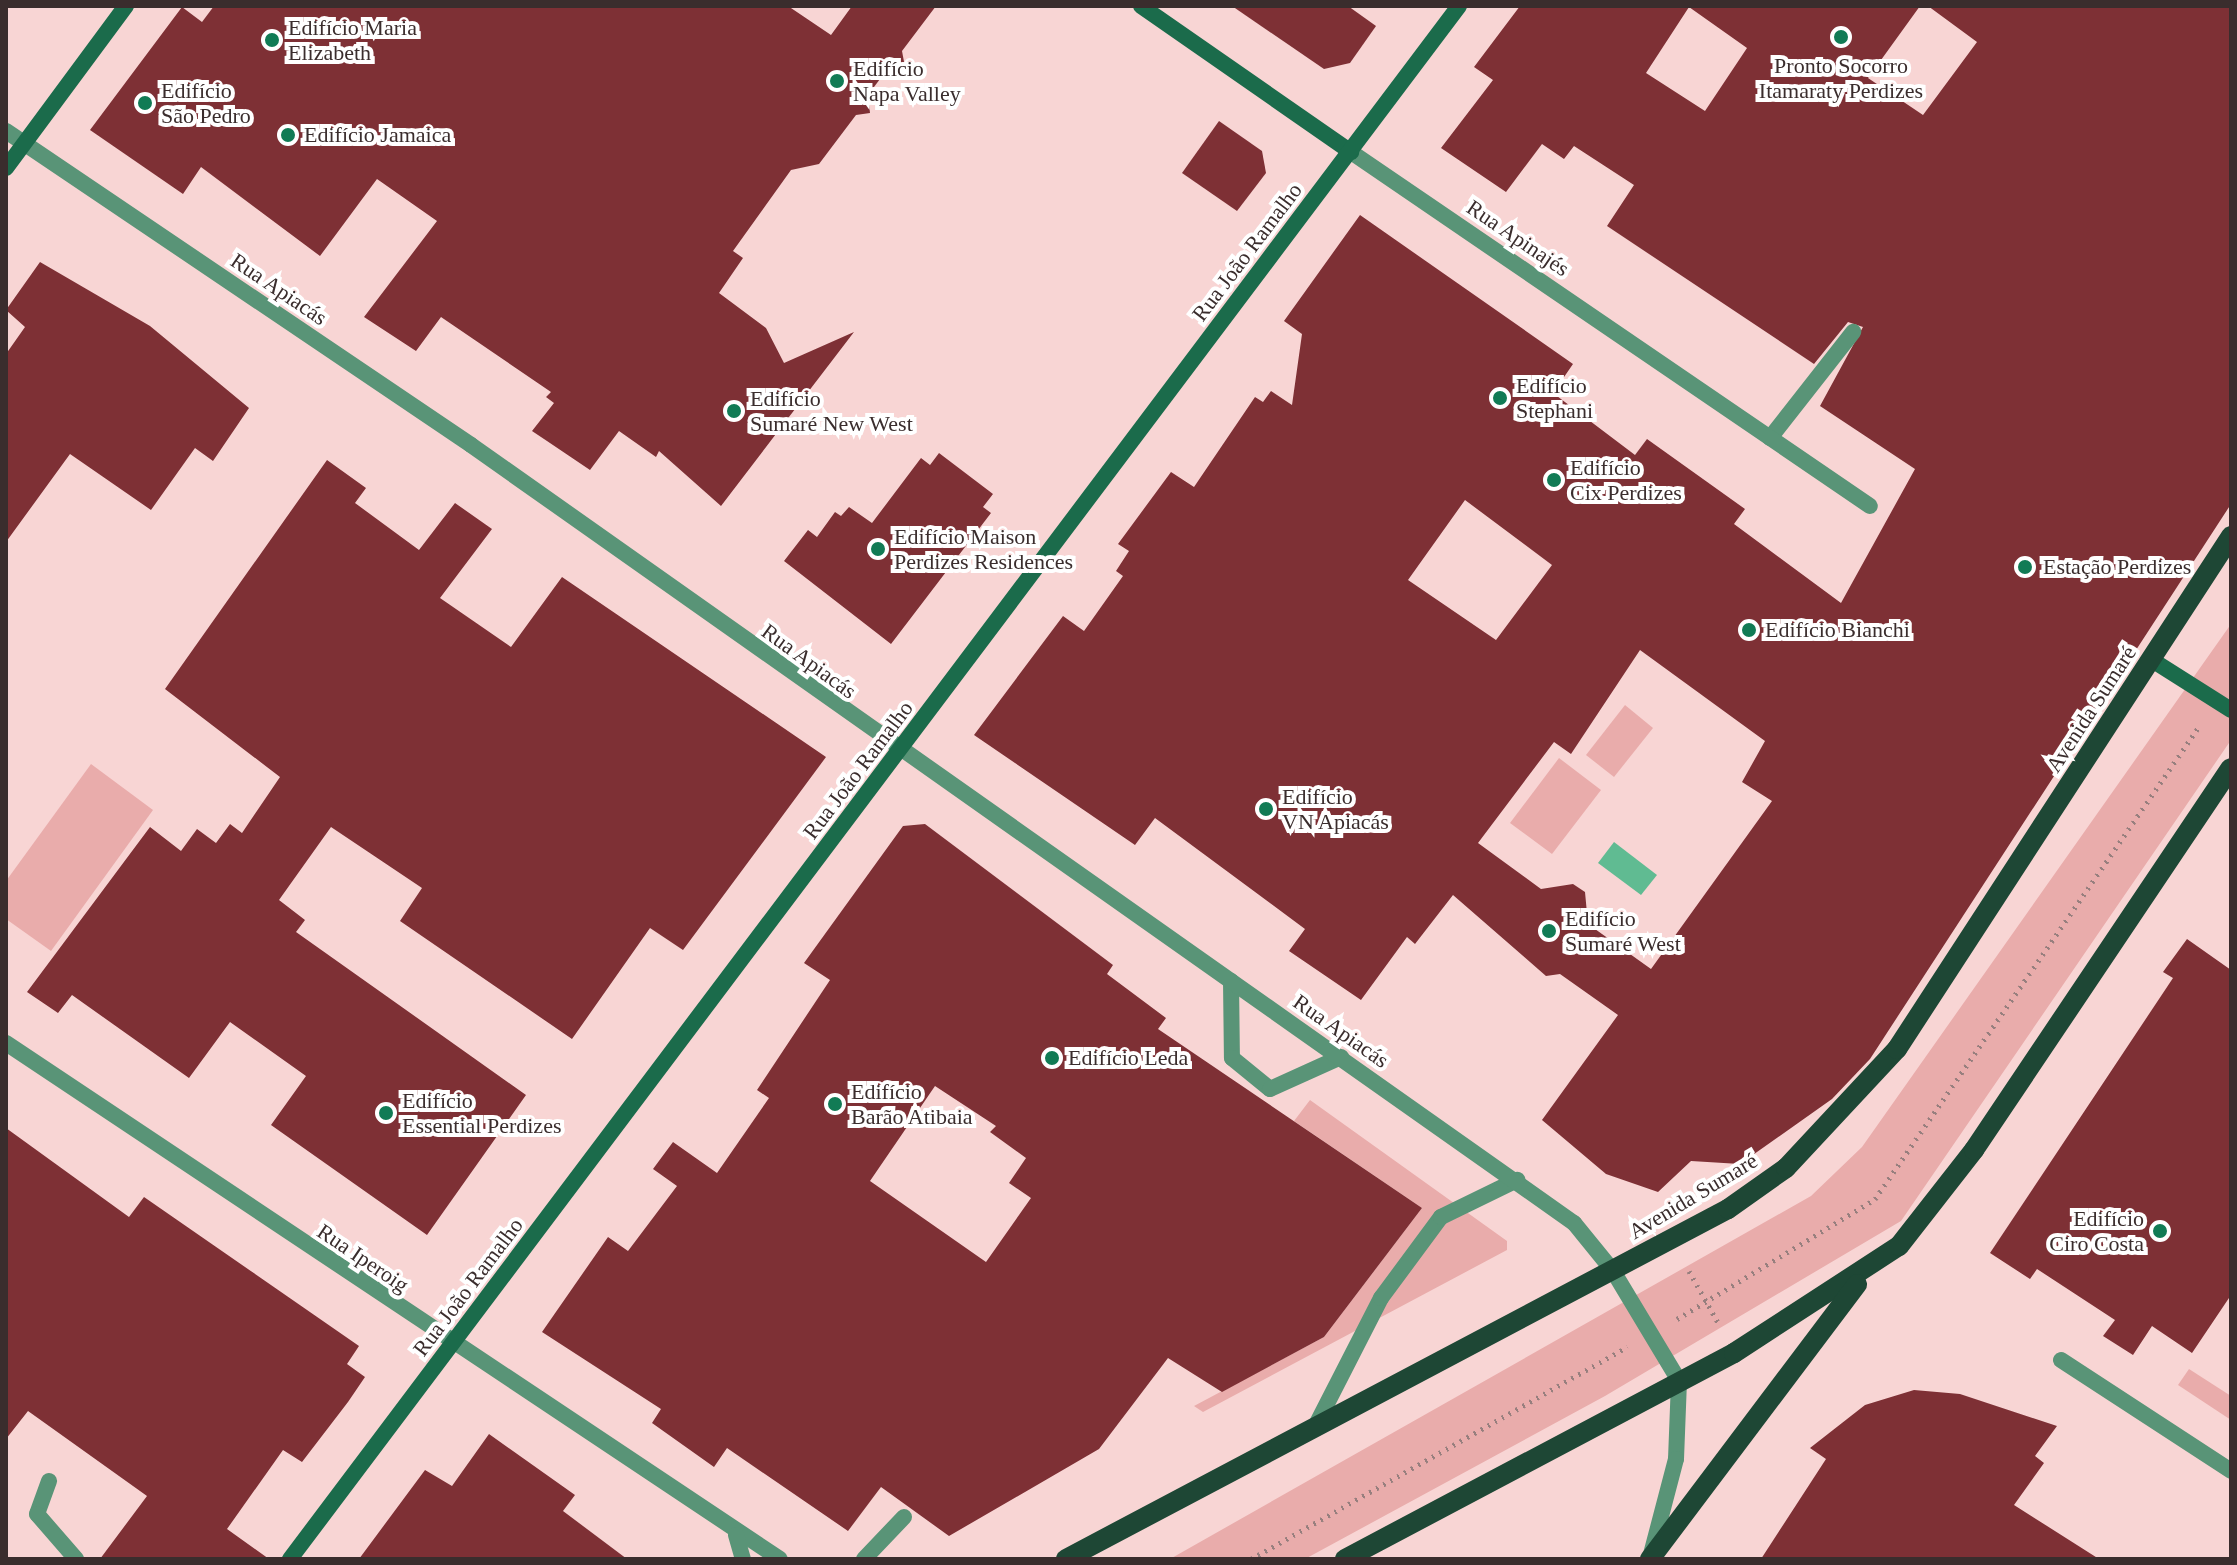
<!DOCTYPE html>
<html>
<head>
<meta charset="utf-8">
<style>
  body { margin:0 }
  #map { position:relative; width:2237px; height:1565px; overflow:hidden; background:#f8d5d4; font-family:Georgia,serif }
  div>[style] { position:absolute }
  .green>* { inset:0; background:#e9acab }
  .water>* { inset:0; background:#60bb92 }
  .building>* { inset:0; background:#7e3035 }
  .path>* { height:5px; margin-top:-2.5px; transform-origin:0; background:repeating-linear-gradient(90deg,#977f7e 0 2px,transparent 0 8px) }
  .lane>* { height:16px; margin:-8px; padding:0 8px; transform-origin:8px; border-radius:8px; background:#599477 }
  .street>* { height:16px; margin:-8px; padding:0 8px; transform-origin:8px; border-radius:8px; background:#599477 }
  .secondary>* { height:16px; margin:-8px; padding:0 8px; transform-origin:8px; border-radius:8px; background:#1b6b4b }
  .primary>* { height:20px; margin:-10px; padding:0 10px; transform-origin:10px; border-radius:10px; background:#1e4735 }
  .dots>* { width:22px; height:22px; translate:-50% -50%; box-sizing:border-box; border:4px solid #fff; border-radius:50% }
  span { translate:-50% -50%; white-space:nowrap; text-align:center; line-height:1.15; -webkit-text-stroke:8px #fff; paint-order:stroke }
  .poi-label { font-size:22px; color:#3a2d2d }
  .left { translate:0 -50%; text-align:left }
  .right { translate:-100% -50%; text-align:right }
  .street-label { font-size:22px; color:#3a2d2d }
  .frame { position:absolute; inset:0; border:8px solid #3a2d2d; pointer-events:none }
</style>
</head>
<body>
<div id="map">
  <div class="green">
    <i style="clip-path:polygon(2231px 624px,2231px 740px,1901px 1221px,1605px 1396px,1305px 1559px,1170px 1559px,1811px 1196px,1862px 1147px)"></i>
    <i style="clip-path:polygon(1625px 705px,1653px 728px,1614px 777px,1586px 755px)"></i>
    <i style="clip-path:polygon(1559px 758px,1601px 790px,1552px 854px,1510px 823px)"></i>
    <i style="clip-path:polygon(91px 764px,153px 810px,51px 951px,6px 919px,6px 881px)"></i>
    <i style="clip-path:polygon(1310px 1100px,1507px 1241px,1507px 1250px,1203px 1412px,1194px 1406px,1324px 1337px,1422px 1208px,1294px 1121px)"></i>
    <i style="clip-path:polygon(2189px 1369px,2231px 1396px,2231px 1420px,2178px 1385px)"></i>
  </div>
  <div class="water">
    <i style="clip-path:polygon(1614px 842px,1657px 875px,1641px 895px,1598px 863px)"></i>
  </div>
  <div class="building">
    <i style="clip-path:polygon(214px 6px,788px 6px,831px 35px,852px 6px,936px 6px,902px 51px,905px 67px,889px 67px,868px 95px,870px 113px,856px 115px,819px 164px,791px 170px,733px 251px,743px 258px,719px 293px,766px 328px,784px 363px,854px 332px,721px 506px,659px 451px,656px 457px,619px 431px,590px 470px,547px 441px,532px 431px,554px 403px,546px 397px,551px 392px,441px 317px,416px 351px,364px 317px,437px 221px,377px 179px,320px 256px,201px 167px,183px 194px,90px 130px,182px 7px,202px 22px)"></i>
    <i style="clip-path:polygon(1232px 6px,1348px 6px,1376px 26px,1350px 63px,1324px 69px)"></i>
    <i style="clip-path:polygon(evenodd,1520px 6px,1920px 6px,1868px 78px,1923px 115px,1977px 42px,1928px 6px,2231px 6px,2231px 504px,1870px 1059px,1832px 1099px,1740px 1164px,1691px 1161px,1658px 1192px,1606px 1174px,1542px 1120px,1618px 1015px,1560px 974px,1546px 976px,1453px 895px,1415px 944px,1407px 937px,1361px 1000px,1289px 951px,1305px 929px,1155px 818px,1135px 845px,974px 735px,1063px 616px,1084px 631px,1123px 576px,1116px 571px,1129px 551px,1118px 544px,1171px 472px,1194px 487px,1255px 397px,1263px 402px,1271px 391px,1292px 405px,1302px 334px,1284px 321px,1360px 215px,1573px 364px,1553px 393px,1635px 455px,1647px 439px,1745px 509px,1734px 524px,1841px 603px,1915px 469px,1820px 406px,1863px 327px,1848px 322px,1814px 364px,1607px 226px,1634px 185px,1574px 146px,1564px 159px,1542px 144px,1506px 192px,1441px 148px,1493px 80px,1474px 67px,1520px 6px,1689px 7px,1747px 48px,1705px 111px,1646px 73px,1689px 7px,1520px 6px,1465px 500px,1552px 565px,1496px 640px,1408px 580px,1465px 500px,1520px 6px,1640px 650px,1765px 741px,1742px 782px,1772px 801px,1651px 969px,1588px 924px,1585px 892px,1573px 884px,1541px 889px,1478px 843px,1554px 742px,1571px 754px,1640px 650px)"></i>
    <i style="clip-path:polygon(1219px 121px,1262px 151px,1266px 173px,1237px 211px,1182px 173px)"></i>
    <i style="clip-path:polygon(40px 262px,150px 326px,249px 408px,213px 461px,195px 448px,151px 510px,70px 454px,6px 542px,6px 354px,25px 327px,6px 310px)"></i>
    <i style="clip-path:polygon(939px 453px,993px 494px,983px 507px,991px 513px,891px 644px,784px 561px,808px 530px,817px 537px,835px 512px,841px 516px,849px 507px,872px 523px,921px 458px,930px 465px)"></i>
    <i style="clip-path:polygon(327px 460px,366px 488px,355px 503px,419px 550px,455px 503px,492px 529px,440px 598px,511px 647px,562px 577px,826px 757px,683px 950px,650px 928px,572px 1039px,400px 921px,422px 888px,331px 827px,279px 900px,305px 920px,296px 932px,526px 1095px,427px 1235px,271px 1125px,306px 1076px,230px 1022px,189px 1078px,72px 995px,58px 1013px,27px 992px,150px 827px,181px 851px,197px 829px,216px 843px,230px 824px,242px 833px,280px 777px,165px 689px)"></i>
    <i style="clip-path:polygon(evenodd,925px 824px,1113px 965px,1107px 974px,1166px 1018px,1158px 1029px,1422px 1208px,1324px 1337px,1222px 1392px,1168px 1358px,1099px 1449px,949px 1536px,881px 1487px,848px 1531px,727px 1448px,714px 1467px,652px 1423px,661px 1409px,542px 1332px,608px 1237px,628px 1251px,677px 1186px,653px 1169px,673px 1142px,717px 1173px,769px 1098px,757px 1090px,830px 980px,804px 963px,903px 826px,925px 824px,935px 1086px,996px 1126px,990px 1132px,1026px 1158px,1009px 1183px,1031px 1198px,986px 1262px,870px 1181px,935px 1086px)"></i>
    <i style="clip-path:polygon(2187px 939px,2231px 970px,2231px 1295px,2192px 1353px,2152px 1326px,2133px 1355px,2103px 1336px,2115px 1320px,2037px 1269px,2030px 1279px,1990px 1253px,2173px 978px,2163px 972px)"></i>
    <i style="clip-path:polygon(6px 1128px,129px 1217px,144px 1197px,359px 1346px,347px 1364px,365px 1377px,348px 1402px,302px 1462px,283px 1450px,227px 1529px,269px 1559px,100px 1559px,147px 1496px,28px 1411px,6px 1439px)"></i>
    <i style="clip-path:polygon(1914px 1390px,1960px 1394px,2057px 1426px,2035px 1456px,2044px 1463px,2014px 1505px,2099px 1559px,1761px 1559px,1826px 1459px,1810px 1448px,1865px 1405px)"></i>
    <i style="clip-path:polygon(489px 1434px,575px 1495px,563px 1511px,627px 1559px,359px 1559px,425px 1470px,452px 1486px)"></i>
  </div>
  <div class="path">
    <i style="left:1689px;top:1271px;width:63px;rotate:60.6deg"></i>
    <i style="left:1677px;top:1319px;width:232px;rotate:-31.2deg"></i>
    <i style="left:1875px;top:1199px;width:575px;rotate:-55.56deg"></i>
    <i style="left:1251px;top:1559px;width:432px;rotate:-29.4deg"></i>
  </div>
  <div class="lane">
    <i style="left:1770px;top:438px;width:135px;rotate:-51.9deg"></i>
    <i style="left:1231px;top:981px;width:77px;rotate:89.3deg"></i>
    <i style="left:1232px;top:1058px;width:49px;rotate:39.2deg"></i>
    <i style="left:1270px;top:1089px;width:78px;rotate:-24.3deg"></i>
    <i style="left:1315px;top:1427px;width:145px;rotate:-62.9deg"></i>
    <i style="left:1381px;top:1298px;width:101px;rotate:-53.5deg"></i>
    <i style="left:1441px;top:1217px;width:85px;rotate:-26deg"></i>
    <i style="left:864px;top:1559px;width:58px;rotate:-46.4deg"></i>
  </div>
  <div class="street">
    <i style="left:6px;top:131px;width:561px;rotate:34.03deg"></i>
    <i style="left:471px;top:445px;width:1350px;rotate:35.2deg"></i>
    <i style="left:1574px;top:1223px;width:62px;rotate:50.9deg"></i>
    <i style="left:1613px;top:1271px;width:128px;rotate:59deg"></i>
    <i style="left:1679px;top:1381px;width:78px;rotate:92.2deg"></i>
    <i style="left:1676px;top:1459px;width:98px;rotate:104.7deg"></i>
    <i style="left:1351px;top:152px;width:628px;rotate:34.3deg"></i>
    <i style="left:6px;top:1043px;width:930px;rotate:33.69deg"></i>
    <i style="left:2061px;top:1360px;width:203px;rotate:33.1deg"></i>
    <i style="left:49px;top:1481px;width:35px;rotate:110deg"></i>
    <i style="left:37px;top:1514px;width:60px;rotate:49.1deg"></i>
    <i style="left:736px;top:1535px;width:25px;rotate:74deg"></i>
  </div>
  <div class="secondary">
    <i style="left:1141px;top:6px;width:256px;rotate:34.8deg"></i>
    <i style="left:6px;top:168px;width:202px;rotate:-53.5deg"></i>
    <i style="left:2152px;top:660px;width:93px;rotate:32.3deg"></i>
    <i style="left:290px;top:1559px;width:1944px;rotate:-53.03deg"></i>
  </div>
  <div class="primary">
    <i style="left:1066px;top:1559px;width:749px;rotate:-27.87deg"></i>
    <i style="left:1728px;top:1209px;width:71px;rotate:-35.3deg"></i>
    <i style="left:1786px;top:1168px;width:163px;rotate:-47deg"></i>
    <i style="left:1897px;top:1049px;width:612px;rotate:-56.93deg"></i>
    <i style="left:1345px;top:1559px;width:440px;rotate:-27.9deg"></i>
    <i style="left:1734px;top:1353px;width:197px;rotate:-33deg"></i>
    <i style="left:1899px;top:1246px;width:122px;rotate:-52deg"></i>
    <i style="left:1974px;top:1150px;width:460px;rotate:-56.1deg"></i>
    <i style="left:1650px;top:1559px;width:344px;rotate:-53deg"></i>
  </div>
  <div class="dots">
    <i style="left:1841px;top:37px;background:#117b55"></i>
    <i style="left:272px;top:40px;background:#117b55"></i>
    <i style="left:837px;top:81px;background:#117b55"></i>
    <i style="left:145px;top:103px;background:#117b55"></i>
    <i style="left:288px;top:135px;background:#117b55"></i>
    <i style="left:1500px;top:398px;background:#117b55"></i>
    <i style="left:734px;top:411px;background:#117b55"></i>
    <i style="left:1554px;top:480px;background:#117b55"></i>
    <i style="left:878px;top:549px;background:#117b55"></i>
    <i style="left:2025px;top:567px;background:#117b55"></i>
    <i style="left:1749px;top:630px;background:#117b55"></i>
    <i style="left:1266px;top:809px;background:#117b55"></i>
    <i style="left:1549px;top:931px;background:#117b55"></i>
    <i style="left:1052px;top:1058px;background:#117b55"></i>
    <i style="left:835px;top:1104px;background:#117b55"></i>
    <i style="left:386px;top:1113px;background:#117b55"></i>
    <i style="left:2160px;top:1231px;background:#117b55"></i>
  </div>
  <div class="poi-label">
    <span class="left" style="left:288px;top:40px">Edifício Maria<br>Elizabeth</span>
    <span style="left:1841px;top:78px">Pronto Socorro<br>Itamaraty Perdizes</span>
    <span class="left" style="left:853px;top:81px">Edifício<br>Napa Valley</span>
    <span class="left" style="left:161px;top:103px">Edifício<br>São Pedro</span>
    <span class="left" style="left:304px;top:135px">Edifício Jamaica</span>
    <span class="left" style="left:1516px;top:398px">Edifício<br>Stephani</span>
    <span class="left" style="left:750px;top:411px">Edifício<br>Sumaré New West</span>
    <span class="left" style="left:1570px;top:480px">Edifício<br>Cix Perdizes</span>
    <span class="left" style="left:894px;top:549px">Edifício Maison<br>Perdizes Residences</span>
    <span class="left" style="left:2043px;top:567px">Estação Perdizes</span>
    <span class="left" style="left:1765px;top:630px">Edifício Bianchi</span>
    <span class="left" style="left:1282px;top:809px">Edifício<br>VN Apiacás</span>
    <span class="left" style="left:1565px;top:931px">Edifício<br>Sumaré West</span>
    <span class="left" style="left:1068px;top:1058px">Edifício Leda</span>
    <span class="left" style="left:851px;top:1104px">Edifício<br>Barão Atibaia</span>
    <span class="left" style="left:402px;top:1113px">Edifício<br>Essential Perdizes</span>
    <span class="right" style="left:2144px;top:1231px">Edifício<br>Ciro Costa</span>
  </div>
  <div class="street-label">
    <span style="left:1518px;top:238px;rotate:34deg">Rua Apinajés</span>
    <span style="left:1247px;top:252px;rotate:-53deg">Rua João Ramalho</span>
    <span style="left:279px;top:289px;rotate:34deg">Rua Apiacás</span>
    <span style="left:809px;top:661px;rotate:36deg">Rua Apiacás</span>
    <span style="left:2091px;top:709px;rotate:-57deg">Avenida Sumaré</span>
    <span style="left:858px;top:770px;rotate:-53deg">Rua João Ramalho</span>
    <span style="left:1341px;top:1031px;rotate:35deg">Rua Apiacás</span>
    <span style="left:1693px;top:1196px;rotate:-31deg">Avenida Sumaré</span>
    <span style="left:363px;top:1258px;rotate:34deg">Rua Iperoig</span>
    <span style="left:468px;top:1287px;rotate:-53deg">Rua João Ramalho</span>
  </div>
  <div class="frame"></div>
</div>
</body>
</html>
